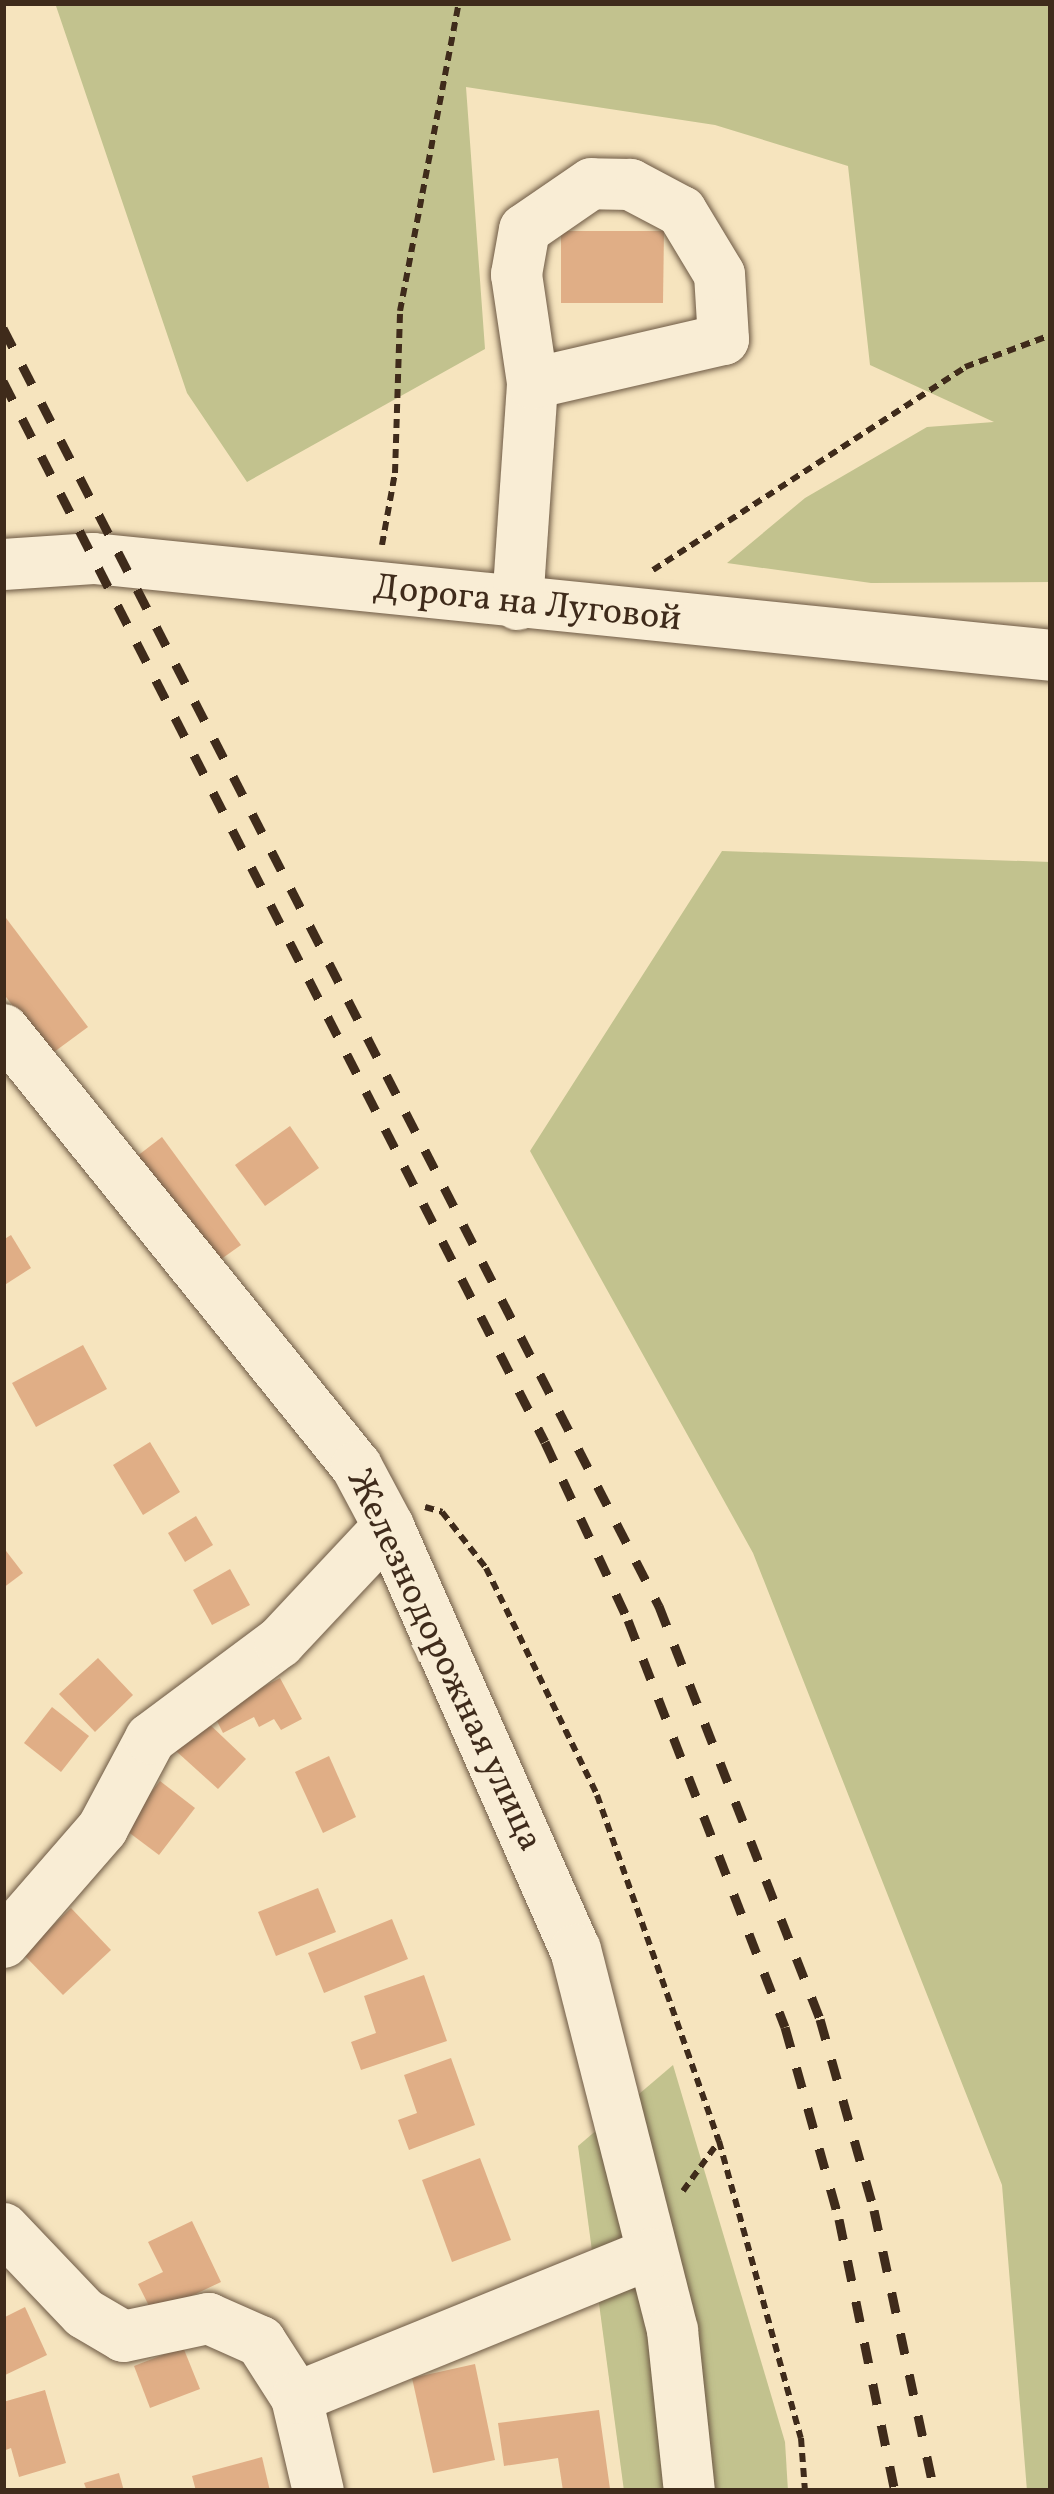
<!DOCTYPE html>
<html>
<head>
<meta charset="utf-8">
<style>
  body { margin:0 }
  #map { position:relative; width:1054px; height:2494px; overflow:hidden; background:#f6e4be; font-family:Vollkorn,serif }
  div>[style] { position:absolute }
  .green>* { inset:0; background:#c2c28e }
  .building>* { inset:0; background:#e0ae86 }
  .path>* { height:6px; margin-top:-3px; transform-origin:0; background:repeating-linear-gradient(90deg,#3f2b1b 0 9px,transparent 0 15px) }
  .roads { filter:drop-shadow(0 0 3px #6d5944) drop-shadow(0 0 3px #6d5944) }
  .minor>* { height:51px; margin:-25.5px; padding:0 25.5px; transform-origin:25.5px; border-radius:25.5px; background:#f9edd5 }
  .rail>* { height:9px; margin-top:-4.5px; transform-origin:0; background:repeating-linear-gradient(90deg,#3f2b1b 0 21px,transparent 0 42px) }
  span { translate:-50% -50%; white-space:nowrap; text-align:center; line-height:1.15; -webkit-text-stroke:9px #f9edd5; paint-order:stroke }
  .street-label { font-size:36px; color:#3f2b1b }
  .frame { position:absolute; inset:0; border:6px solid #3f2b1b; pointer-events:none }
</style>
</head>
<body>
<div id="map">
  <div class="green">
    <i style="clip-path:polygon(55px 3px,1051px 3px,1051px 582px,871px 583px,727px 563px,805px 498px,927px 427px,994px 422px,870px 365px,848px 166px,715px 125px,466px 87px,485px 349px,247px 482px,187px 393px)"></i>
    <i style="clip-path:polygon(722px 851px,1051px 862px,1051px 2491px,1027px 2491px,1002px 2185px,753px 1553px,530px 1151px)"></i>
    <i style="clip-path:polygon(673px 2065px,785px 2442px,788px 2491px,624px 2491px,578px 2146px)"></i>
  </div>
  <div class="building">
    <i style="clip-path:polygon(561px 231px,664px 231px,663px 303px,561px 303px)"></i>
    <i style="clip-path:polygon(3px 914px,88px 1027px,50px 1055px,3px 993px)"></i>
    <i style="clip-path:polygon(290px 1126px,319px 1168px,265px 1206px,235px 1165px)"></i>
    <i style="clip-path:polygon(162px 1137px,241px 1245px,210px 1267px,132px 1160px)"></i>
    <i style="clip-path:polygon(11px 1235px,31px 1268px,3px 1286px,3px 1240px)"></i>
    <i style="clip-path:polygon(83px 1345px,107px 1389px,36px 1427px,12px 1383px)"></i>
    <i style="clip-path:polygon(150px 1442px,180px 1492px,143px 1515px,113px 1465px)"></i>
    <i style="clip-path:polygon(196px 1516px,213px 1545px,185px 1562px,168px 1533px)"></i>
    <i style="clip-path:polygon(3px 1547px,23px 1573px,3px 1588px)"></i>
    <i style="clip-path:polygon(230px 1569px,250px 1605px,212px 1625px,193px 1590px)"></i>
    <i style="clip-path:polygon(98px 1658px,133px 1695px,95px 1732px,59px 1694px)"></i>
    <i style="clip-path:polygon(280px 1678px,302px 1719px,281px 1730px,274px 1719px,259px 1727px,254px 1717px,223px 1733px,213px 1713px)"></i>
    <i style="clip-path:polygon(52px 1707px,89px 1736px,61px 1772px,24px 1743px)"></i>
    <i style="clip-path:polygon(205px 1720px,246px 1759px,218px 1789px,176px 1751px)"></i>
    <i style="clip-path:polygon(329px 1756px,356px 1817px,323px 1833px,295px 1772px)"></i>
    <i style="clip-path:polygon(160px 1781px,195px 1808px,159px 1855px,123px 1828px)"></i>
    <i style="clip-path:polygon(318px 1888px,336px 1932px,276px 1956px,258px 1912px)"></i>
    <i style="clip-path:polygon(71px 1908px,111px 1950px,63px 1995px,23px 1954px)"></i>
    <i style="clip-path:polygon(392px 1919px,408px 1959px,324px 1993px,308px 1953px)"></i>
    <i style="clip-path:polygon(424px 1975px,447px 2041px,361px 2070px,351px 2042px,376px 2033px,364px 1996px)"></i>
    <i style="clip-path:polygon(451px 2058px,475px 2125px,409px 2150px,398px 2120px,417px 2113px,404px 2075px)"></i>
    <i style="clip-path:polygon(480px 2158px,511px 2240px,452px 2262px,422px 2180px)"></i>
    <i style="clip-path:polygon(192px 2221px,221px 2282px,153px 2314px,138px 2284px,163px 2272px,148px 2242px)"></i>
    <i style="clip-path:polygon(25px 2307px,47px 2355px,3px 2376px,3px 2318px)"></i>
    <i style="clip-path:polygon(183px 2347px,200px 2389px,150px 2408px,134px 2366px)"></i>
    <i style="clip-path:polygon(475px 2364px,495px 2460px,433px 2473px,412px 2378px)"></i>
    <i style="clip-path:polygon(45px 2390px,66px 2463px,19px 2477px,11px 2448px,3px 2451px,3px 2402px)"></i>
    <i style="clip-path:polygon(599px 2410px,610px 2489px,563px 2491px,558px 2458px,504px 2466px,498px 2423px)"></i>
    <i style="clip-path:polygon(262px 2457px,270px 2491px,196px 2491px,192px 2476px)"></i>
    <i style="clip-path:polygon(119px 2473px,124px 2491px,87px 2491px,84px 2483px)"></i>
  </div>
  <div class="path">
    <i style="left:382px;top:545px;width:73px;rotate:-79.8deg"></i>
    <i style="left:395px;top:473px;width:162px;rotate:-88.2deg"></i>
    <i style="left:400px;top:311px;width:314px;rotate:-79.2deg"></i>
    <i style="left:653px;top:570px;width:372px;rotate:-33deg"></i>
    <i style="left:965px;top:367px;width:92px;rotate:-20.4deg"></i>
    <i style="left:425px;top:1507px;width:18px;rotate:16deg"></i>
    <i style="left:442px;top:1512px;width:71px;rotate:51.8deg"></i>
    <i style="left:486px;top:1568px;width:253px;rotate:63.9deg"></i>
    <i style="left:597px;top:1795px;width:367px;rotate:70.6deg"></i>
    <i style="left:719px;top:2141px;width:308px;rotate:74.6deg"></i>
    <i style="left:801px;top:2438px;width:53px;rotate:85.7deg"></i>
    <i style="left:683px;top:2191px;width:62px;rotate:-54.2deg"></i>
  </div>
  <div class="roads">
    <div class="minor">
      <i style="left:3px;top:564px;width:90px;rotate:-3.8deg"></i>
      <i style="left:93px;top:558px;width:963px;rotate:5.78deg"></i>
      <i style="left:517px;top:604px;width:222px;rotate:-86.1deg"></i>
      <i style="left:532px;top:383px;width:196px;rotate:-13deg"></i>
      <i style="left:723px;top:339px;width:65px;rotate:-93.5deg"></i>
      <i style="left:719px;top:274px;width:74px;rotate:-121.1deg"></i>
      <i style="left:681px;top:211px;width:58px;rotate:-152.1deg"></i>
      <i style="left:630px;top:184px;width:39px;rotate:-179deg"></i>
      <i style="left:591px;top:183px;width:81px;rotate:145.5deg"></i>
      <i style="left:524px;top:229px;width:46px;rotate:100.1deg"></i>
      <i style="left:516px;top:274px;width:110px;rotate:81.6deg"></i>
      <i style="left:3px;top:1029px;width:562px;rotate:51.07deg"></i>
      <i style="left:356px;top:1466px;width:68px;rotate:61.9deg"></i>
      <i style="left:388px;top:1526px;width:462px;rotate:66.2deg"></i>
      <i style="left:575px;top:1949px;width:393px;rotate:75.7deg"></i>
      <i style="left:672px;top:2330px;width:162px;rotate:84deg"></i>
      <i style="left:3px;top:1942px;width:151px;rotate:-49deg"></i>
      <i style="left:102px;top:1828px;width:102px;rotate:-61.9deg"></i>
      <i style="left:150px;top:1738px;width:161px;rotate:-36.7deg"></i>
      <i style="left:279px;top:1642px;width:159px;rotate:-46.8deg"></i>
      <i style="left:3px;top:2228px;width:117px;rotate:46.4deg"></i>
      <i style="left:84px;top:2313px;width:45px;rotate:30.5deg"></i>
      <i style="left:123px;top:2336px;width:87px;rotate:-12deg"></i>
      <i style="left:208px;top:2318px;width:57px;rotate:23.9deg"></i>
      <i style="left:260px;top:2341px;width:67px;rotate:57.3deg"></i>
      <i style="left:318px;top:2491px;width:97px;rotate:-103.2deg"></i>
      <i style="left:296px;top:2397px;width:382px;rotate:-22.1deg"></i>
    </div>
  </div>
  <div class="rail">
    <i style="left:3px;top:328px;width:1437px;rotate:62.83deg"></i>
    <i style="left:659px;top:1606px;width:443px;rotate:68.7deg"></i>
    <i style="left:820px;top:2019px;width:198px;rotate:74.2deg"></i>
    <i style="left:874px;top:2210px;width:287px;rotate:77.9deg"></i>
    <i style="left:3px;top:381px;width:1191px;rotate:62.94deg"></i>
    <i style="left:545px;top:1442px;width:196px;rotate:65deg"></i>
    <i style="left:628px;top:1620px;width:436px;rotate:68.9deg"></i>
    <i style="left:785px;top:2027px;width:199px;rotate:74.3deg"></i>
    <i style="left:839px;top:2219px;width:278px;rotate:78.4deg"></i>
  </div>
  <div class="street-label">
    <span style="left:527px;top:605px;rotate:6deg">Дорога на Луговой</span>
    <span style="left:443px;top:1661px;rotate:65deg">Железнодорожная улица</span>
  </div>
  <div class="frame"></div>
</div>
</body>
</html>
